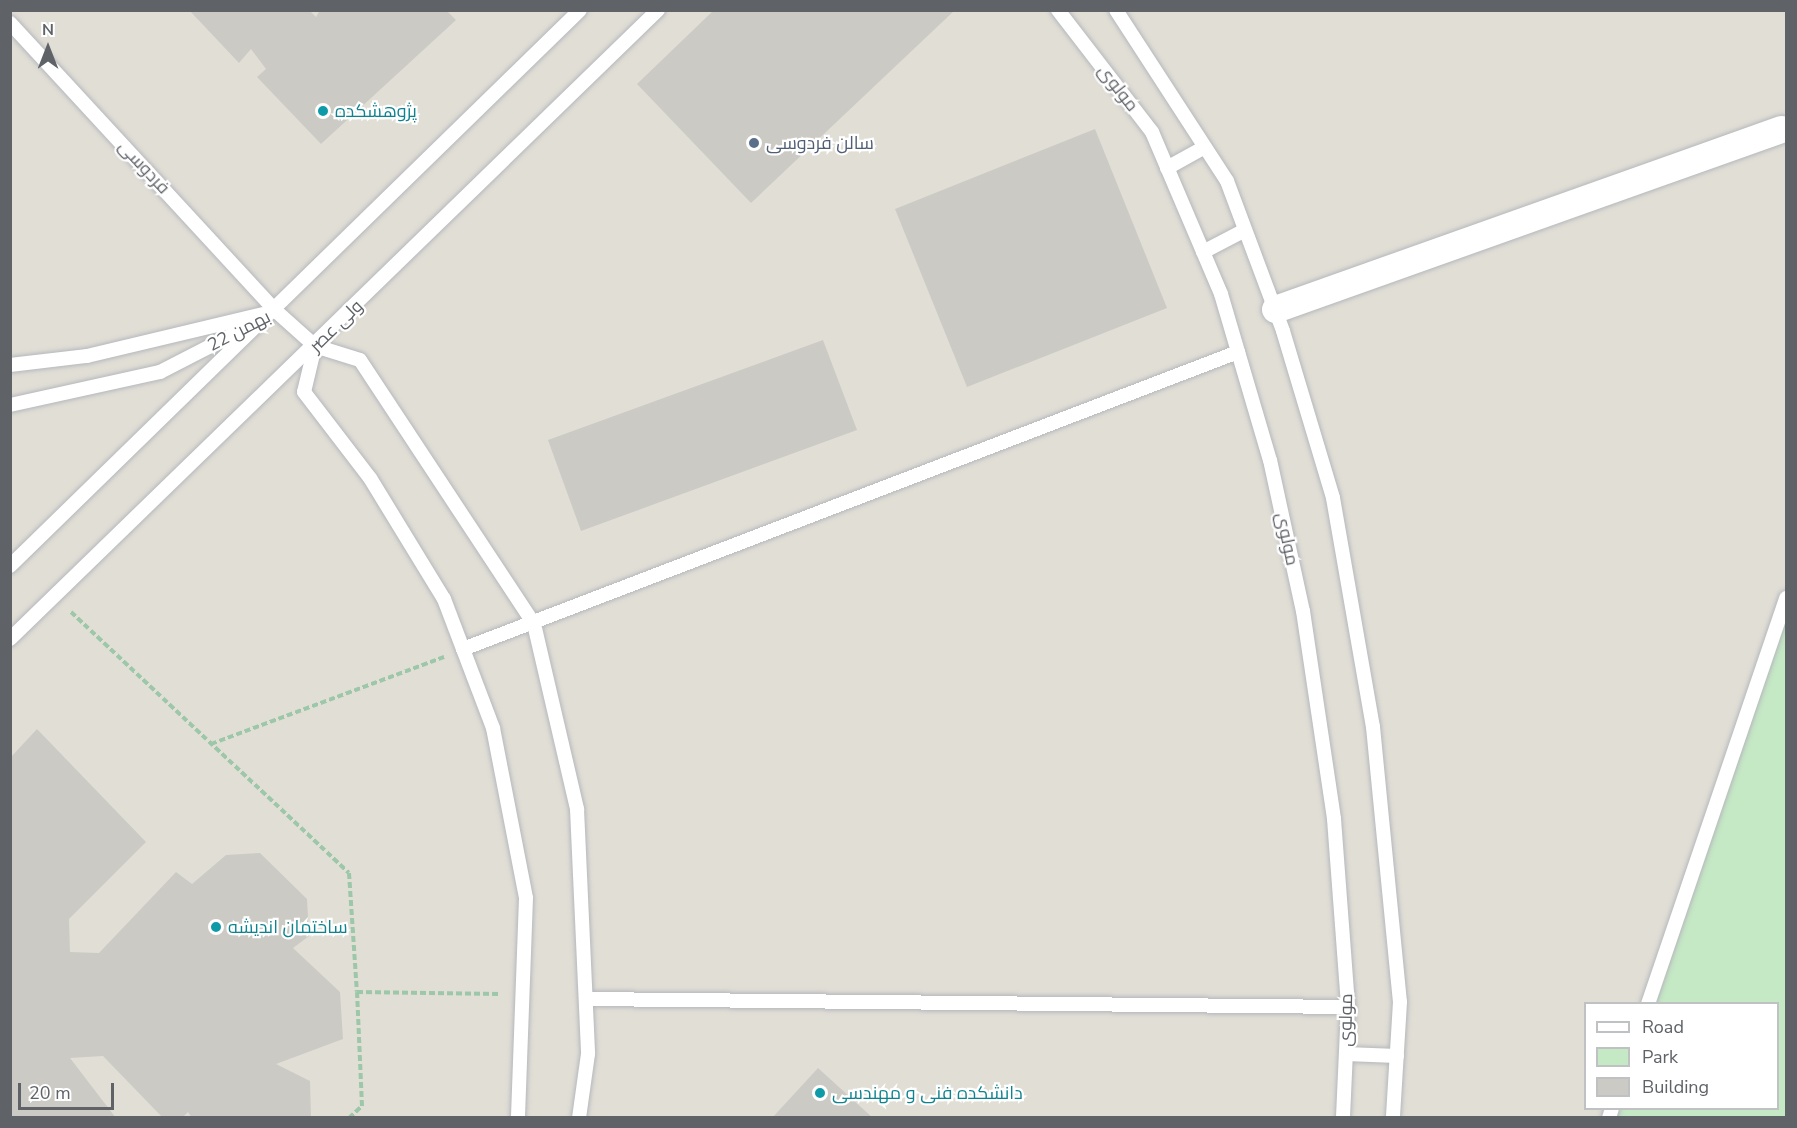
<!DOCTYPE html>
<html>
<head>
<meta charset="utf-8">
<style>
  body { margin:0 }
  #map { position:relative; width:1797px; height:1128px; overflow:hidden; background:#f1efe8; font-family:"Nunito Sans",Cairo,sans-serif }
  div>[style] { position:absolute }
  .education>* { inset:0; background:#e1ded6 }
  .green>* { inset:0; background:#c5e8c5 }
  .building>* { inset:0; background:#cccac5 }
  .path>* { height:4px; margin-top:-2px; transform-origin:0; background:repeating-linear-gradient(90deg,#9cc7a9 0 6px,transparent 0 9px) }
  .roads { filter:drop-shadow(0 0 2px #b5b8bc) drop-shadow(0 0 2px #b5b8bc) }
  .lane>* { height:14px; margin:-7px; padding:0 7px; transform-origin:7px; border-radius:7px; background:#fff }
  .street>* { height:27px; margin:-13.5px; padding:0 13.5px; transform-origin:13.5px; border-radius:13.5px; background:#fff }
  .dots>* { width:16px; height:16px; translate:-50% -50%; box-sizing:border-box; border:3px solid #fff; border-radius:50% }
  span { translate:-50% -50%; white-space:nowrap; text-align:center; line-height:1.15; -webkit-text-stroke:4.5px #fff; paint-order:stroke }
  .street-label { font-size:18px; color:#5f6368 }
  .culture-label { font-size:18px; color:#0d838f }
  .left { translate:0 -50%; text-align:left }
  .service-label { font-size:18px; color:#4e5e75 }
  .frame { position:absolute; inset:0; border:12px solid #5f6368; pointer-events:none }
  .legend { position:absolute; left:1584px; top:1002px; width:195px; height:108px; box-sizing:border-box; background:#fff; border:2px solid #bfc1c3; margin:0; padding:8px 10px; list-style:none; font-size:18px; color:#5f6368 }
  .legend li { display:flex; align-items:center; gap:12px; height:30px }
  .legend b { width:30px; border:2px solid #bfc1c3 }
  .north { position:absolute; left:18px; top:18px; width:60px; height:60px; -webkit-text-stroke:4px #fff; paint-order:stroke; rotate:0deg; font-size:16px; font-weight:700; line-height:24px; text-align:center; color:#5f6368 }
  .north::after { content:''; display:block; margin:auto; width:21px; height:27px; background:#5f6368; clip-path:polygon(50% 0,100% 100%,50% 72%,0 100%) }
  .scale { position:absolute; left:18px; top:1083px; width:96px; height:27px; box-sizing:border-box; border:3px solid #5f6368; border-top:0; padding-left:8px; font-size:18px; line-height:21px; white-space:nowrap; color:#5f6368; -webkit-text-stroke:4px #fff; paint-order:stroke }
</style>
</head>
<body>
<div id="map">
  <div class="education">
    <i style="clip-path:polygon(10px 11px,1786px 11px,1786px 620px,1656px 1003px,1586px 1004px,1586px 1108px,1621px 1109px,1617px 1117px,11px 1117px)"></i>
  </div>
  <div class="green">
    <i style="clip-path:polygon(1786px 620px,1786px 1117px,1617px 1117px,1621px 1109px,1778px 1108px,1778px 1004px,1656px 1003px)"></i>
  </div>
  <div class="building">
    <i style="clip-path:polygon(189px 10px,309px 10px,316px 17px,320px 10px,446px 10px,456px 20px,321px 144px,257px 77px,266px 69px,251px 49px,239px 63px)"></i>
    <i style="clip-path:polygon(714px 10px,955px 10px,751px 203px,637px 84px)"></i>
    <i style="clip-path:polygon(1095px 129px,1167px 308px,967px 387px,895px 209px)"></i>
    <i style="clip-path:polygon(823px 340px,857px 430px,581px 531px,548px 440px)"></i>
    <i style="clip-path:polygon(37px 729px,146px 842px,69px 919px,70px 952px,99px 953px,176px 872px,192px 884px,226px 855px,260px 853px,307px 899px,309px 936px,293px 948px,340px 992px,343px 1039px,276px 1064px,310px 1081px,311px 1118px,192px 1118px,188px 1112px,182px 1118px,163px 1118px,103px 1056px,70px 1058px,116px 1118px,10px 1118px,10px 758px)"></i>
    <i style="clip-path:polygon(818px 1068px,873px 1118px,772px 1118px)"></i>
  </div>
  <div class="path">
    <i style="left:71px;top:612px;width:381px;rotate:43.2deg"></i>
    <i style="left:349px;top:873px;width:119px;rotate:86.2deg"></i>
    <i style="left:211px;top:744px;width:249px;rotate:-20.5deg"></i>
    <i style="left:349px;top:1118px;width:18px;rotate:-43deg"></i>
    <i style="left:362px;top:1106px;width:114px;rotate:-92.5deg"></i>
    <i style="left:357px;top:992px;width:144px;rotate:0.8deg"></i>
  </div>
  <div class="roads">
    <div class="lane">
      <i style="left:1058px;top:10px;width:154px;rotate:52.4deg"></i>
      <i style="left:1152px;top:132px;width:176px;rotate:66.9deg"></i>
      <i style="left:1221px;top:294px;width:173px;rotate:73.6deg"></i>
      <i style="left:1270px;top:460px;width:155px;rotate:77.7deg"></i>
      <i style="left:1303px;top:611px;width:210px;rotate:81.5deg"></i>
      <i style="left:1334px;top:819px;width:189px;rotate:85.7deg"></i>
      <i style="left:1348px;top:1007px;width:111px;rotate:92.6deg"></i>
      <i style="left:1116px;top:10px;width:204px;rotate:57deg"></i>
      <i style="left:1227px;top:181px;width:160px;rotate:69.5deg"></i>
      <i style="left:1283px;top:331px;width:174px;rotate:73.3deg"></i>
      <i style="left:1333px;top:498px;width:232px;rotate:80.1deg"></i>
      <i style="left:1373px;top:727px;width:276px;rotate:84.4deg"></i>
      <i style="left:1400px;top:1002px;width:116px;rotate:93.5deg"></i>
      <i style="left:10px;top:23px;width:393px;rotate:47.3deg"></i>
      <i style="left:277px;top:312px;width:51px;rotate:41.8deg"></i>
      <i style="left:315px;top:346px;width:47px;rotate:17.3deg"></i>
      <i style="left:360px;top:360px;width:316px;rotate:56.6deg"></i>
      <i style="left:534px;top:624px;width:190px;rotate:76.9deg"></i>
      <i style="left:577px;top:809px;width:245px;rotate:87.4deg"></i>
      <i style="left:588px;top:1054px;width:65px;rotate:98deg"></i>
      <i style="left:1167px;top:168px;width:43px;rotate:-28.9deg"></i>
      <i style="left:1203px;top:252px;width:47px;rotate:-27.6deg"></i>
      <i style="left:315px;top:346px;width:47px;rotate:103.4deg"></i>
      <i style="left:304px;top:392px;width:108px;rotate:52.5deg"></i>
      <i style="left:370px;top:478px;width:142px;rotate:58.6deg"></i>
      <i style="left:444px;top:599px;width:138px;rotate:69.2deg"></i>
      <i style="left:493px;top:728px;width:173px;rotate:79deg"></i>
      <i style="left:526px;top:898px;width:220px;rotate:92.1deg"></i>
      <i style="left:10px;top:365px;width:78px;rotate:-6.7deg"></i>
      <i style="left:87px;top:356px;width:181px;rotate:-13.4deg"></i>
      <i style="left:10px;top:405px;width:154px;rotate:-12.4deg"></i>
      <i style="left:160px;top:372px;width:114px;rotate:-27.2deg"></i>
      <i style="left:10px;top:566px;width:796px;rotate:-44.29deg"></i>
      <i style="left:10px;top:639px;width:903px;rotate:-44.15deg"></i>
      <i style="left:463px;top:649px;width:830px;rotate:-20.97deg"></i>
      <i style="left:586px;top:999px;width:762px;rotate:0.6deg"></i>
      <i style="left:1648px;top:1004px;width:429px;rotate:-71.2deg"></i>
      <i style="left:1346px;top:1054px;width:51px;rotate:2.2deg"></i>
      <i style="left:1609px;top:1118px;width:10px;rotate:-73deg"></i>
    </div>
    <div class="street">
      <i style="left:1275px;top:309px;width:537px;rotate:-19.58deg"></i>
    </div>
  </div>
  <div class="dots">
    <i style="left:323px;top:111px;background:#0f9aa8"></i>
    <i style="left:754px;top:143px;background:#5c6f8a"></i>
    <i style="left:216px;top:927px;background:#0f9aa8"></i>
    <i style="left:820px;top:1093px;background:#0f9aa8"></i>
  </div>
  <div class="street-label">
    <span style="left:1118px;top:88px;rotate:52deg">مولوی</span>
    <span style="left:144px;top:167px;rotate:47deg">فردوسی</span>
    <span style="left:336px;top:326px;rotate:-44deg">ولی عصر</span>
    <span style="left:239px;top:331px;rotate:-27deg">22 بهمن</span>
    <span style="left:1287px;top:539px;rotate:78deg">مولوی</span>
    <span style="left:1346px;top:1020px;rotate:-89deg">مولوی</span>
  </div>
  <div class="culture-label">
    <span class="left" style="left:335px;top:111px">پژوهشکده</span>
    <span class="left" style="left:228px;top:927px">ساختمان اندیشه</span>
    <span class="left" style="left:832px;top:1093px">دانشکده فنی و مهندسی</span>
  </div>
  <div class="service-label">
    <span class="left" style="left:766px;top:143px">سالن فردوسی</span>
  </div>
  <div class="frame"></div>
  <ul class="legend">
  <li><b style="height:8px;background:#fff"></b>Road</li>
  <li><b style="height:16px;background:#c5e8c5"></b>Park</li>
  <li><b style="height:16px;background:#cccac5"></b>Building</li>
  </ul>
  <div class="north">N</div>
  <div class="scale">20 m</div>
</div>
</body>
</html>
